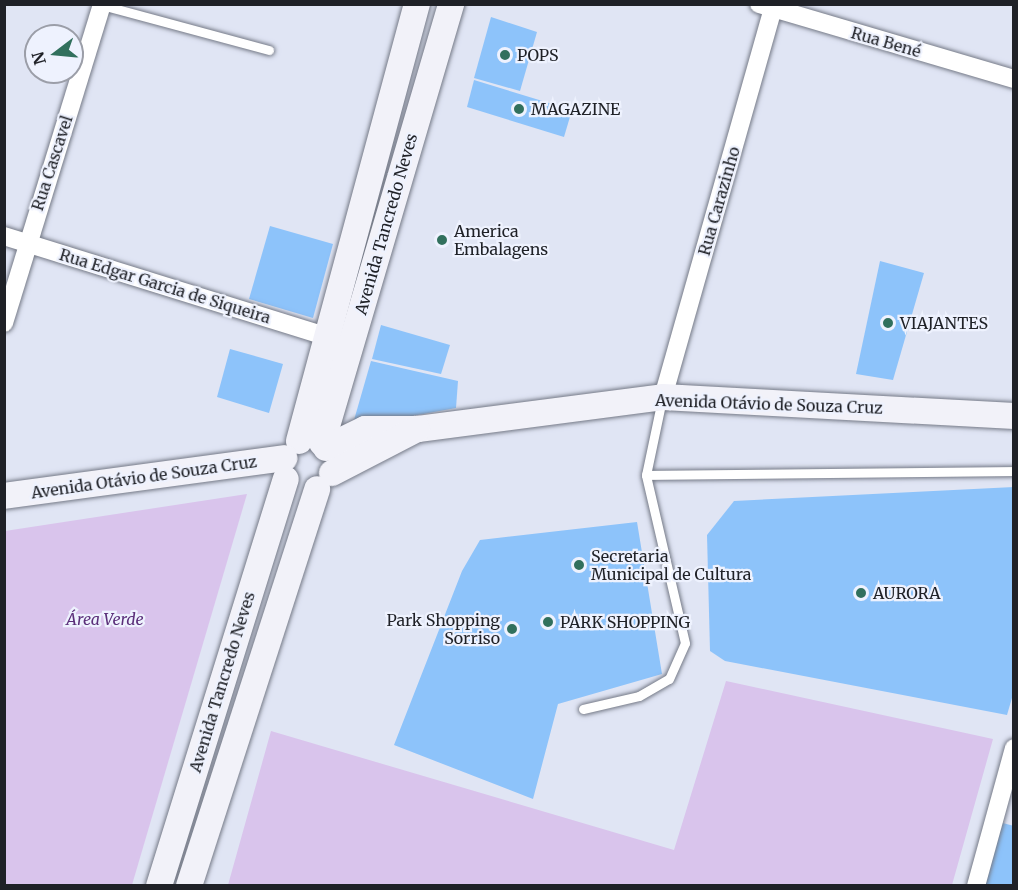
<!DOCTYPE html>
<html>
<head>
<meta charset="utf-8">
<style>
  body { margin:0 }
  #map { position:relative; width:1018px; height:890px; overflow:hidden; background:#e0e5f4; font-family:Merriweather,serif }
  div>[style] { position:absolute }
  .green>* { inset:0; background:#d9c4ec }
  .building>* { inset:0; background:#8dc3fa }
  .roads { filter:drop-shadow(0 0 2px #757a87) drop-shadow(0 0 2px #757a87) }
  .lane>* { height:9px; margin:-4.5px; padding:0 4.5px; transform-origin:4.5px; border-radius:4.5px; background:#fff }
  .street>* { height:18px; margin:-9px; padding:0 9px; transform-origin:9px; border-radius:9px; background:#fff }
  .secondary>* { height:26px; margin:-13px; padding:0 13px; transform-origin:13px; border-radius:13px; background:#f2f2f9 }
  .dots>* { width:16px; height:16px; translate:-50% -50%; box-sizing:border-box; border:3px solid #eef2fe; border-radius:50% }
  span { translate:-50% -50%; white-space:nowrap; text-align:center; line-height:1.15; -webkit-text-stroke:4.5px #eef2fe; paint-order:stroke }
  .street-label { font-size:16px; color:#1f2127 }
  .poi-label { font-size:16px; color:#1f2127 }
  .left { translate:0 -50%; text-align:left }
  .right { translate:-100% -50%; text-align:right }
  .park-label { font-size:16px; color:#5b2f7a; font-style:italic }
  .frame { position:absolute; inset:0; border:6px solid #1f2127; pointer-events:none }
  .north { position:absolute; left:24px; top:24px; width:60px; height:60px; box-sizing:border-box; background:#eef2fe; border:2px solid #9b9ea8; border-radius:50%; rotate:254deg; font-size:16px; font-weight:700; line-height:24px; text-align:center; color:#1f2127 }
  .north::after { content:''; display:block; margin:auto; width:21px; height:27px; background:#31705d; clip-path:polygon(50% 0,100% 100%,50% 72%,0 100%) }
</style>
</head>
<body>
<div id="map">
  <div class="green">
    <i style="clip-path:polygon(247px 494px,132px 885px,5px 885px,5px 531px)"></i>
    <i style="clip-path:polygon(726px 681px,993px 739px,952px 885px,228px 885px,271px 731px,674px 850px)"></i>
  </div>
  <div class="building">
    <i style="clip-path:polygon(491px 17px,537px 32px,520px 91px,474px 78px)"></i>
    <i style="clip-path:polygon(474px 80px,572px 110px,564px 137px,467px 107px)"></i>
    <i style="clip-path:polygon(270px 226px,333px 244px,313px 318px,249px 299px)"></i>
    <i style="clip-path:polygon(880px 261px,924px 273px,893px 380px,856px 374px)"></i>
    <i style="clip-path:polygon(381px 325px,450px 345px,441px 374px,372px 359px)"></i>
    <i style="clip-path:polygon(230px 349px,283px 364px,269px 413px,217px 397px)"></i>
    <i style="clip-path:polygon(371px 361px,458px 381px,456px 408px,352px 427px)"></i>
    <i style="clip-path:polygon(1014px 487px,1014px 691px,1007px 715px,725px 661px,710px 651px,707px 535px,734px 501px)"></i>
    <i style="clip-path:polygon(637px 522px,662px 674px,558px 704px,533px 799px,394px 745px,462px 571px,480px 540px)"></i>
    <i style="clip-path:polygon(999px 822px,1014px 826px,1014px 886px,981px 886px)"></i>
  </div>
  <div class="roads">
    <div class="lane">
      <i style="left:102px;top:5px;width:173px;rotate:15.1deg"></i>
      <i style="left:646px;top:475px;width:368px;rotate:-0.6deg"></i>
      <i style="left:583px;top:709px;width:57px;rotate:-13.1deg"></i>
      <i style="left:639px;top:696px;width:34px;rotate:-30deg"></i>
      <i style="left:669px;top:679px;width:39px;rotate:-66deg"></i>
      <i style="left:685px;top:643px;width:172px;rotate:-103.1deg"></i>
      <i style="left:646px;top:475px;width:78px;rotate:-78.1deg"></i>
    </div>
    <div class="street">
      <i style="left:759px;top:4px;width:266px;rotate:16.4deg"></i>
      <i style="left:4px;top:236px;width:337px;rotate:17.3deg"></i>
      <i style="left:4px;top:323px;width:334px;rotate:-72.9deg"></i>
      <i style="left:663px;top:397px;width:408px;rotate:-74.2deg"></i>
      <i style="left:976px;top:886px;width:143px;rotate:-74.6deg"></i>
    </div>
    <div class="secondary">
      <i style="left:299px;top:441px;width:453px;rotate:-74.9deg"></i>
      <i style="left:322px;top:443px;width:458px;rotate:-73.6deg"></i>
      <i style="left:326px;top:448px;width:43px;rotate:-26deg"></i>
      <i style="left:365px;top:429px;width:53px"></i>
      <i style="left:418px;top:429px;width:247px;rotate:-7.4deg"></i>
      <i style="left:663px;top:397px;width:352px;rotate:3.1deg"></i>
      <i style="left:332px;top:473px;width:96px;rotate:-27.4deg"></i>
      <i style="left:4px;top:496px;width:283px;rotate:-7.7deg"></i>
      <i style="left:159px;top:886px;width:426px;rotate:-72.7deg"></i>
      <i style="left:189px;top:886px;width:417px;rotate:-72.1deg"></i>
    </div>
  </div>
  <div class="dots">
    <i style="left:505px;top:55px;background:#31705d"></i>
    <i style="left:519px;top:109px;background:#31705d"></i>
    <i style="left:442px;top:240px;background:#31705d"></i>
    <i style="left:888px;top:323px;background:#31705d"></i>
    <i style="left:579px;top:565px;background:#31705d"></i>
    <i style="left:861px;top:593px;background:#31705d"></i>
    <i style="left:548px;top:622px;background:#31705d"></i>
    <i style="left:512px;top:629px;background:#31705d"></i>
  </div>
  <div class="street-label">
    <span style="left:886px;top:42px;rotate:16deg">Rua Bené</span>
    <span style="left:52px;top:163px;rotate:-72deg">Rua Cascavel</span>
    <span style="left:719px;top:201px;rotate:-74deg">Rua Carazinho</span>
    <span style="left:386px;top:224px;rotate:-74deg">Avenida Tancredo Neves</span>
    <span style="left:165px;top:286px;rotate:17deg">Rua Edgar Garcia de Siqueira</span>
    <span style="left:769px;top:404px;rotate:2deg">Avenida Otávio de Souza Cruz</span>
    <span style="left:144px;top:477px;rotate:-8deg">Avenida Otávio de Souza Cruz</span>
    <span style="left:222px;top:682px;rotate:-73deg">Avenida Tancredo Neves</span>
  </div>
  <div class="poi-label">
    <span class="left" style="left:517px;top:55px">POPS</span>
    <span class="left" style="left:531px;top:109px">MAGAZINE</span>
    <span class="left" style="left:454px;top:240px">America<br>Embalagens</span>
    <span class="left" style="left:900px;top:323px">VIAJANTES</span>
    <span class="left" style="left:591px;top:565px">Secretaria<br>Municipal de Cultura</span>
    <span class="left" style="left:873px;top:593px">AURORA</span>
    <span class="right" style="left:500px;top:629px">Park Shopping<br>Sorriso</span>
    <span class="left" style="left:560px;top:622px">PARK SHOPPING</span>
  </div>
  <div class="park-label">
    <span style="left:105px;top:619px">Área Verde</span>
  </div>
  <div class="frame"></div>
  <div class="north">N</div>
</div>
</body>
</html>
